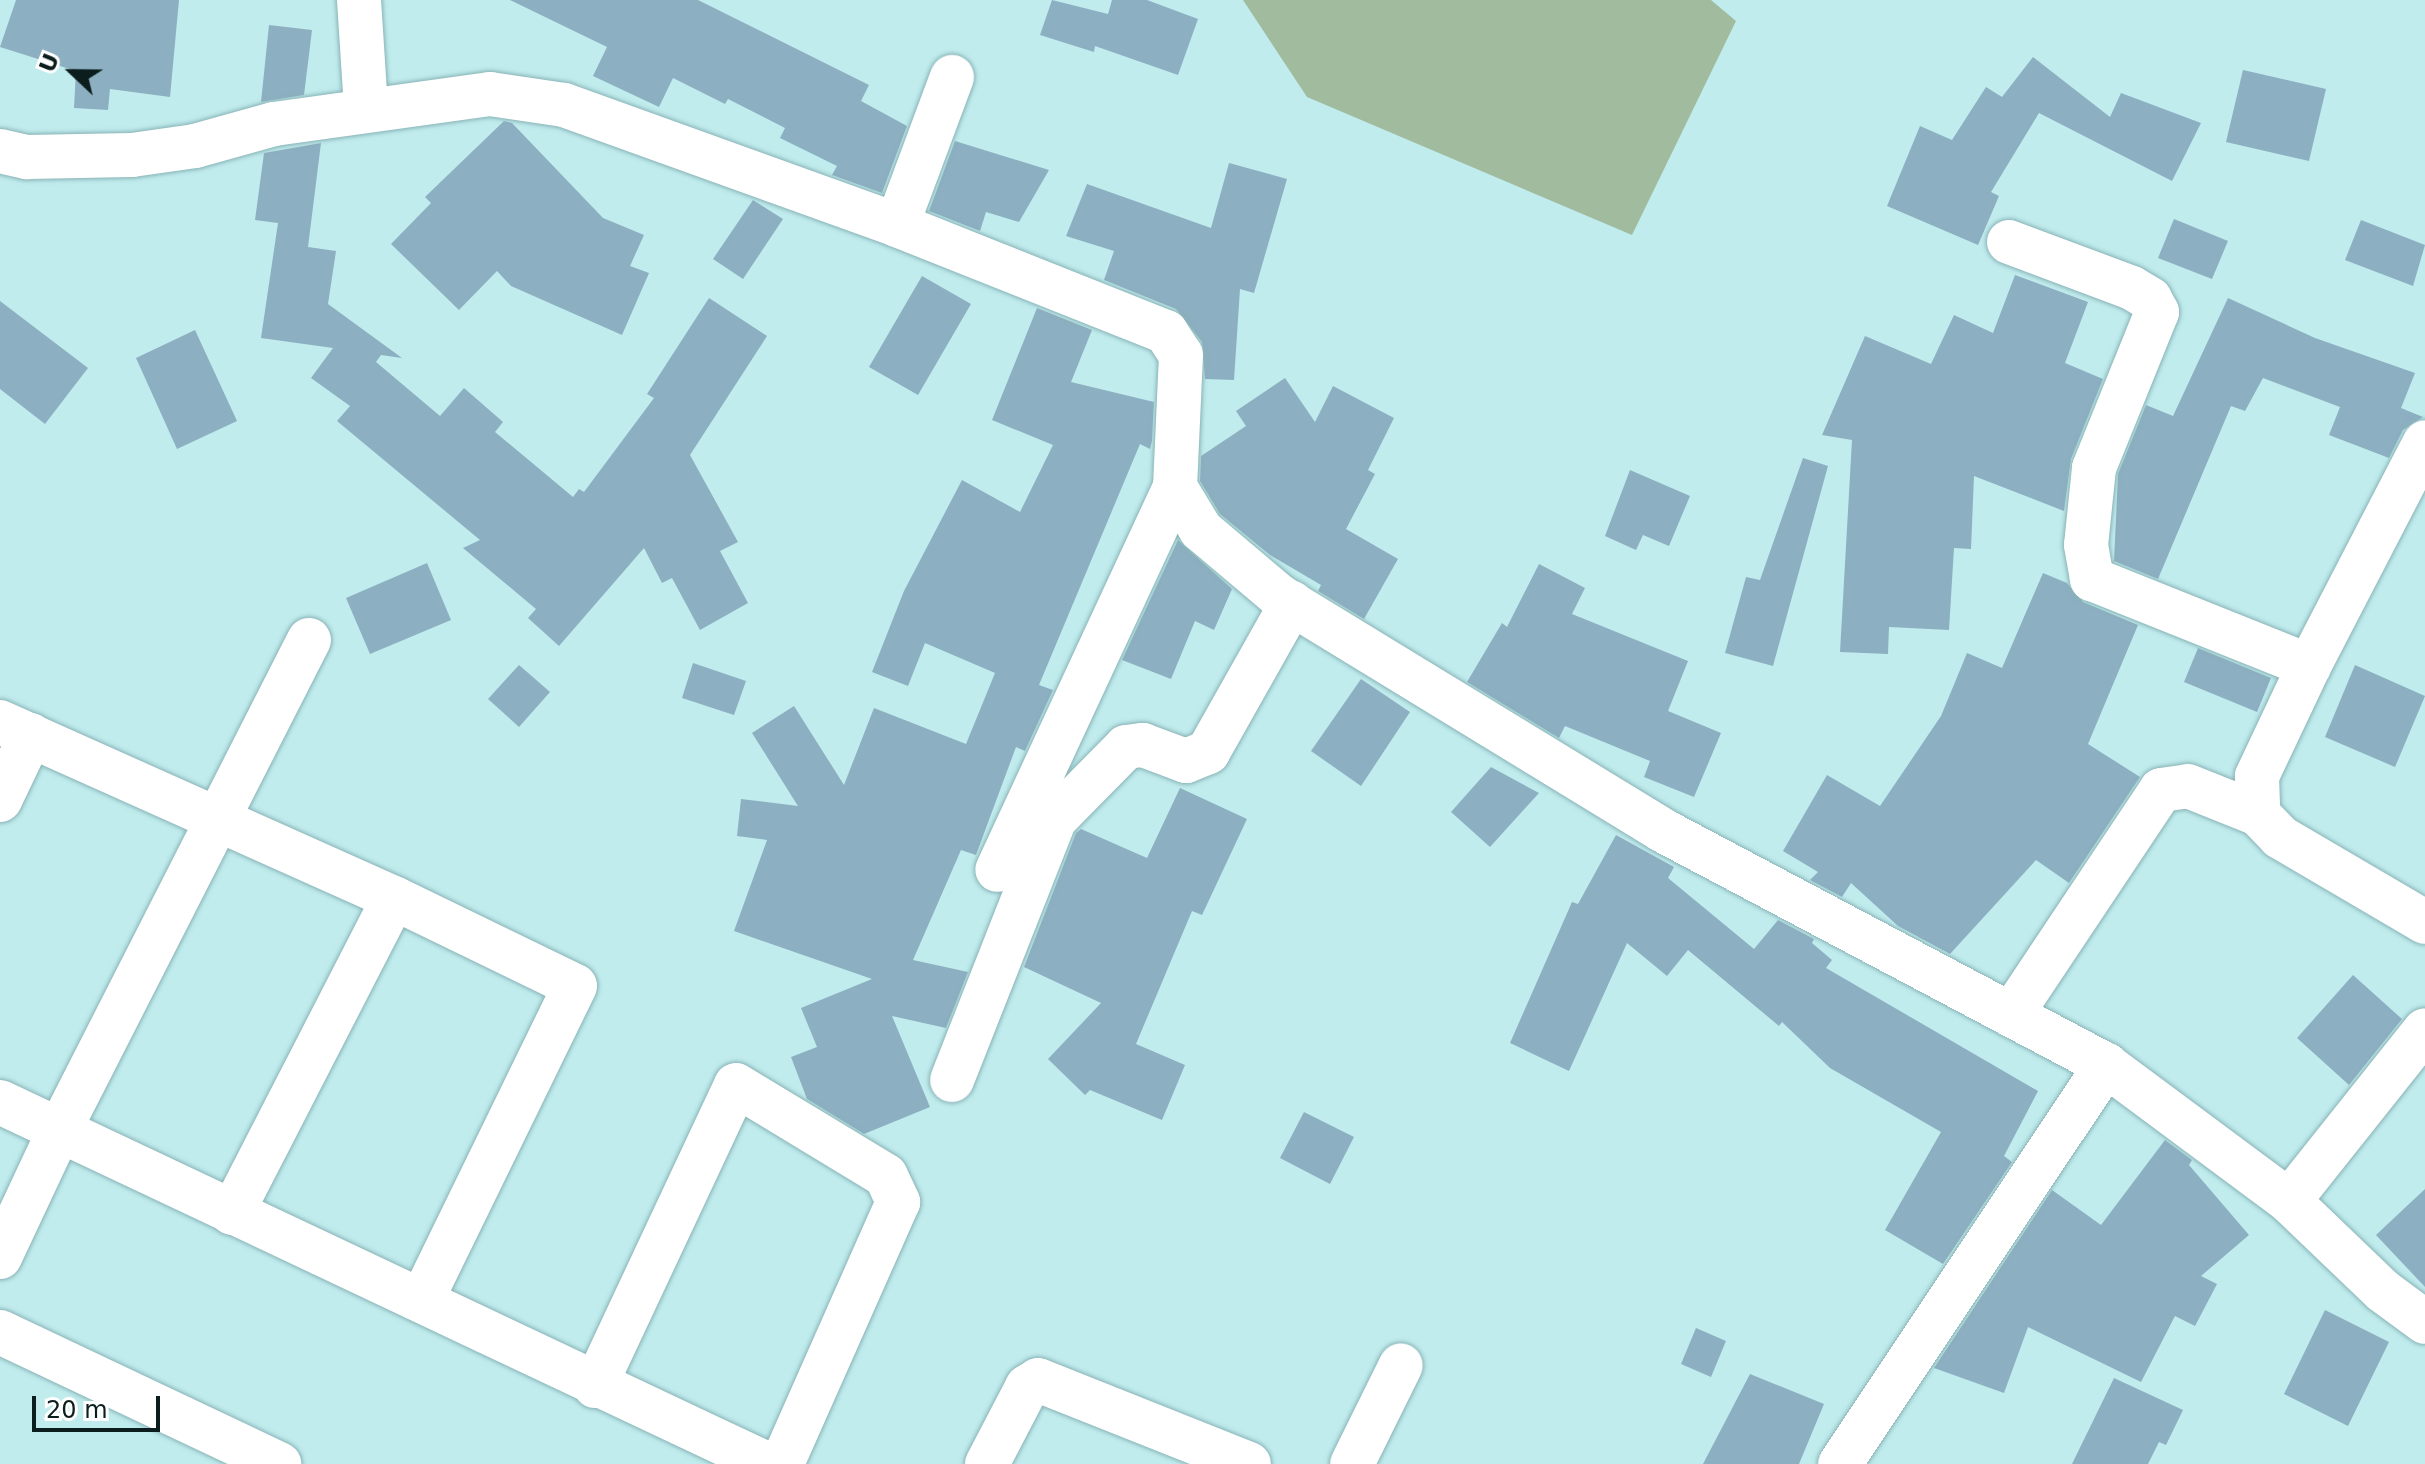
<!DOCTYPE html>
<html>
<head>
<meta charset="utf-8">
<style>
  body { margin:0 }
  #map { position:relative; width:2425px; height:1464px; overflow:hidden; background:#c0ecee; font-family:"DejaVu Sans",sans-serif }
  div>[style] { position:absolute }
  .green>* { inset:0; background:#a1bb9e }
  .building>* { inset:0; background:#8cafc1 }
  .roads { filter:drop-shadow(0 0 2px #89b3b6) drop-shadow(0 0 2px #89b3b6) }
  .minor>* { height:44px; margin:-22px; padding:0 22px; transform-origin:22px; border-radius:22px; background:#fff }
  span { translate:-50% -50%; white-space:nowrap; text-align:center; line-height:1.15; -webkit-text-stroke:7px #fff; paint-order:stroke }
  .north { position:absolute; left:32px; top:32px; width:80px; height:80px; -webkit-text-stroke:6px #fff; paint-order:stroke; rotate:292deg; font-size:22px; font-weight:700; line-height:32px; text-align:center; color:#0c1d1e }
  .north::after { content:''; display:block; margin:auto; width:28px; height:36px; background:#0c1d1e; clip-path:polygon(50% 0,100% 100%,50% 72%,0 100%) }
  .scale { position:absolute; left:32px; top:1396px; width:128px; height:36px; box-sizing:border-box; border:4px solid #0c1d1e; border-top:0; padding-left:10px; font-size:24px; line-height:28px; white-space:nowrap; color:#0c1d1e; -webkit-text-stroke:6px #fff; paint-order:stroke }
</style>
</head>
<body>
<div id="map">
  <div class="green">
    <i style="clip-path:polygon(1243px 0,1711px 0,1736px 21px,1632px 235px,1307px 97px)"></i>
  </div>
  <div class="building">
    <i style="clip-path:polygon(16px 0,179px 0,170px 97px,110px 89px,108px 110px,74px 108px,76px 71px,0 47px)"></i>
    <i style="clip-path:polygon(510px 0,698px 0,869px 85px,861px 101px,907px 126px,882px 193px,832px 175px,837px 166px,780px 138px,785px 128px,728px 99px,725px 104px,673px 78px,659px 107px,593px 76px,607px 47px)"></i>
    <i style="clip-path:polygon(1052px 0,1108px 14px,1112px 0,1147px 0,1198px 19px,1178px 75px,1095px 46px,1094px 52px,1040px 35px)"></i>
    <i style="clip-path:polygon(269px 25px,312px 30px,304px 95px,261px 102px)"></i>
    <i style="clip-path:polygon(2033px 57px,2110px 117px,2121px 93px,2201px 123px,2172px 181px,2039px 113px,1991px 192px,1999px 196px,1978px 245px,1887px 206px,1920px 126px,1952px 140px,1986px 87px,2002px 97px)"></i>
    <i style="clip-path:polygon(2243px 70px,2326px 89px,2309px 161px,2226px 142px)"></i>
    <i style="clip-path:polygon(504px 121px,512px 123px,603px 218px,644px 235px,630px 266px,649px 273px,622px 335px,511px 286px,497px 271px,459px 310px,391px 244px,431px 203px,425px 197px)"></i>
    <i style="clip-path:polygon(955px 141px,1049px 170px,1019px 222px,986px 212px,980px 231px,929px 211px)"></i>
    <i style="clip-path:polygon(321px 143px,308px 247px,336px 251px,328px 304px,402px 358px,381px 355px,376px 362px,440px 416px,464px 388px,503px 422px,495px 432px,573px 497px,579px 489px,584px 492px,654px 398px,647px 394px,709px 298px,767px 336px,690px 455px,738px 542px,720px 551px,748px 603px,700px 630px,672px 578px,662px 583px,644px 548px,559px 646px,528px 618px,536px 609px,463px 548px,480px 540px,337px 421px,350px 406px,311px 378px,333px 348px,261px 338px,278px 223px,255px 220px,264px 153px)"></i>
    <i style="clip-path:polygon(1229px 163px,1287px 179px,1254px 293px,1240px 289px,1234px 380px,1205px 379px,1202px 342px,1176px 309px,1104px 280px,1114px 251px,1066px 236px,1087px 184px,1211px 228px)"></i>
    <i style="clip-path:polygon(753px 200px,783px 219px,743px 279px,713px 259px)"></i>
    <i style="clip-path:polygon(2174px 219px,2228px 241px,2212px 279px,2158px 258px)"></i>
    <i style="clip-path:polygon(2361px 220px,2425px 245px,2413px 286px,2345px 260px)"></i>
    <i style="clip-path:polygon(2015px 275px,2088px 302px,2065px 363px,2103px 379px,2071px 459px,2064px 511px,1974px 476px,1971px 549px,1954px 548px,1949px 630px,1889px 627px,1888px 654px,1840px 652px,1852px 440px,1822px 435px,1865px 336px,1931px 364px,1954px 315px,1993px 333px)"></i>
    <i style="clip-path:polygon(922px 276px,971px 304px,918px 395px,869px 367px)"></i>
    <i style="clip-path:polygon(2228px 298px,2315px 338px,2415px 373px,2401px 408px,2423px 417px,2403px 430px,2389px 458px,2329px 435px,2340px 407px,2263px 378px,2245px 411px,2231px 406px,2158px 579px,2114px 561px,2118px 474px,2146px 405px,2173px 416px)"></i>
    <i style="clip-path:polygon(0 301px,88px 368px,45px 424px,0 389px)"></i>
    <i style="clip-path:polygon(1037px 308px,1092px 330px,1071px 382px,1154px 402px,1152px 441px,1150px 449px,1140px 444px,1039px 685px,1053px 690px,1025px 751px,1016px 747px,976px 855px,961px 850px,913px 960px,968px 972px,946px 1028px,892px 1016px,930px 1107px,864px 1134px,807px 1099px,791px 1057px,817px 1047px,801px 1008px,872px 979px,734px 931px,767px 840px,737px 836px,741px 799px,798px 806px,752px 733px,794px 706px,844px 785px,874px 708px,966px 744px,995px 673px,925px 643px,908px 686px,872px 672px,904px 591px,962px 480px,1020px 512px,1053px 445px,992px 420px)"></i>
    <i style="clip-path:polygon(195px 330px,237px 421px,177px 449px,136px 358px)"></i>
    <i style="clip-path:polygon(1285px 378px,1315px 422px,1333px 386px,1394px 418px,1368px 470px,1375px 474px,1346px 529px,1398px 559px,1364px 619px,1318px 591px,1321px 585px,1270px 555px,1220px 514px,1200px 481px,1201px 456px,1246px 426px,1236px 411px)"></i>
    <i style="clip-path:polygon(1803px 458px,1828px 466px,1773px 666px,1725px 653px,1746px 577px,1760px 580px)"></i>
    <i style="clip-path:polygon(1630px 470px,1690px 496px,1669px 546px,1643px 535px,1636px 550px,1605px 536px)"></i>
    <i style="clip-path:polygon(1178px 540px,1232px 589px,1214px 630px,1195px 621px,1171px 679px,1122px 660px)"></i>
    <i style="clip-path:polygon(427px 563px,451px 620px,370px 654px,346px 598px)"></i>
    <i style="clip-path:polygon(1539px 564px,1585px 588px,1572px 614px,1688px 661px,1668px 711px,1721px 733px,1694px 797px,1644px 777px,1650px 761px,1565px 726px,1559px 738px,1467px 682px,1502px 623px,1507px 627px)"></i>
    <i style="clip-path:polygon(2043px 573px,2067px 583px,2083px 602px,2138px 625px,2088px 744px,2140px 777px,2069px 883px,2036px 860px,1950px 954px,1898px 926px,1851px 883px,1842px 897px,1810px 880px,1818px 872px,1783px 851px,1827px 775px,1880px 806px,1941px 716px,1967px 653px,2002px 668px)"></i>
    <i style="clip-path:polygon(2198px 648px,2271px 678px,2257px 712px,2184px 682px)"></i>
    <i style="clip-path:polygon(693px 663px,746px 681px,734px 715px,682px 698px)"></i>
    <i style="clip-path:polygon(519px 665px,550px 692px,519px 727px,488px 699px)"></i>
    <i style="clip-path:polygon(2355px 665px,2425px 696px,2395px 767px,2325px 737px)"></i>
    <i style="clip-path:polygon(1361px 679px,1410px 712px,1361px 786px,1311px 751px)"></i>
    <i style="clip-path:polygon(1491px 767px,1539px 793px,1490px 847px,1451px 812px)"></i>
    <i style="clip-path:polygon(1180px 788px,1247px 819px,1202px 915px,1192px 911px,1136px 1044px,1185px 1065px,1162px 1120px,1090px 1090px,1085px 1095px,1048px 1059px,1101px 1003px,1024px 967px,1076px 833px,1081px 829px,1147px 858px)"></i>
    <i style="clip-path:polygon(1616px 835px,1674px 867px,1668px 878px,1754px 949px,1778px 920px,1814px 939px,1812px 943px,1832px 960px,1826px 968px,2038px 1091px,2004px 1156px,2012px 1162px,1943px 1264px,1885px 1230px,1941px 1132px,1830px 1068px,1782px 1022px,1779px 1026px,1688px 950px,1667px 976px,1627px 943px,1569px 1071px,1510px 1043px,1572px 902px,1578px 904px)"></i>
    <i style="clip-path:polygon(2353px 975px,2402px 1019px,2349px 1085px,2297px 1038px)"></i>
    <i style="clip-path:polygon(1304px 1112px,1354px 1137px,1330px 1184px,1280px 1158px)"></i>
    <i style="clip-path:polygon(2165px 1140px,2192px 1160px,2189px 1165px,2249px 1235px,2201px 1276px,2217px 1284px,2195px 1326px,2175px 1316px,2141px 1382px,2028px 1327px,2004px 1393px,1934px 1368px,2052px 1190px,2101px 1225px)"></i>
    <i style="clip-path:polygon(2425px 1189px,2425px 1287px,2376px 1235px)"></i>
    <i style="clip-path:polygon(2325px 1310px,2389px 1342px,2348px 1426px,2284px 1394px)"></i>
    <i style="clip-path:polygon(1696px 1328px,1726px 1341px,1711px 1377px,1681px 1364px)"></i>
    <i style="clip-path:polygon(1750px 1374px,1824px 1404px,1799px 1464px,1703px 1464px)"></i>
    <i style="clip-path:polygon(2114px 1378px,2183px 1410px,2166px 1445px,2159px 1442px,2148px 1464px,2072px 1464px)"></i>
  </div>
  <div class="roads">
    <div class="minor">
      <i style="left:359px;top:0;width:109px;rotate:86.3deg"></i>
      <i style="left:0;top:151px;width:28px;rotate:13deg"></i>
      <i style="left:27px;top:157px;width:105px;rotate:-1.1deg"></i>
      <i style="left:132px;top:155px;width:64px;rotate:-8.1deg"></i>
      <i style="left:195px;top:146px;width:82px;rotate:-15.6deg"></i>
      <i style="left:274px;top:124px;width:218px;rotate:-7.9deg"></i>
      <i style="left:490px;top:94px;width:75px;rotate:8.5deg"></i>
      <i style="left:564px;top:105px;width:354px;rotate:19.8deg"></i>
      <i style="left:897px;top:225px;width:289px;rotate:21.7deg"></i>
      <i style="left:1166px;top:332px;width:27px;rotate:57deg"></i>
      <i style="left:1181px;top:355px;width:132px;rotate:92.6deg"></i>
      <i style="left:1175px;top:487px;width:422px;rotate:114.9deg"></i>
      <i style="left:897px;top:225px;width:158px;rotate:-69.6deg"></i>
      <i style="left:2009px;top:242px;width:131px;rotate:20.5deg"></i>
      <i style="left:2132px;top:288px;width:21px;rotate:31deg"></i>
      <i style="left:2150px;top:299px;width:15px;rotate:62deg"></i>
      <i style="left:2157px;top:312px;width:168px;rotate:112deg"></i>
      <i style="left:2094px;top:468px;width:77px;rotate:95.9deg"></i>
      <i style="left:2086px;top:545px;width:35px;rotate:80deg"></i>
      <i style="left:2092px;top:579px;width:234px;rotate:21.8deg"></i>
      <i style="left:2309px;top:666px;width:122px;rotate:115.3deg"></i>
      <i style="left:2257px;top:776px;width:38px;rotate:88deg"></i>
      <i style="left:2258px;top:814px;width:32px;rotate:46deg"></i>
      <i style="left:2280px;top:837px;width:168px;rotate:30.4deg"></i>
      <i style="left:1175px;top:487px;width:50px;rotate:58.8deg"></i>
      <i style="left:1201px;top:530px;width:102px;rotate:40.2deg"></i>
      <i style="left:1279px;top:596px;width:449px;rotate:31.4deg"></i>
      <i style="left:1662px;top:830px;width:502px;rotate:27.89deg"></i>
      <i style="left:2106px;top:1065px;width:228px;rotate:36.6deg"></i>
      <i style="left:2289px;top:1201px;width:130px;rotate:43.8deg"></i>
      <i style="left:2383px;top:1291px;width:52px;rotate:36.4deg"></i>
      <i style="left:2309px;top:666px;width:252px;rotate:-62.6deg"></i>
      <i style="left:0;top:722px;width:432px;rotate:24.1deg"></i>
      <i style="left:394px;top:898px;width:201px;rotate:25.9deg"></i>
      <i style="left:575px;top:986px;width:349px;rotate:116deg"></i>
      <i style="left:0;top:800px;width:72px;rotate:-64.5deg"></i>
      <i style="left:2011px;top:1015px;width:270px;rotate:-56.3deg"></i>
      <i style="left:2161px;top:790px;width:27px;rotate:-8deg"></i>
      <i style="left:2188px;top:786px;width:75px;rotate:21.8deg"></i>
      <i style="left:952px;top:1080px;width:281px;rotate:-68.5deg"></i>
      <i style="left:1055px;top:819px;width:101px;rotate:-45.4deg"></i>
      <i style="left:1126px;top:747px;width:17px;rotate:-7deg"></i>
      <i style="left:1143px;top:745px;width:46px;rotate:20.4deg"></i>
      <i style="left:1186px;top:761px;width:24px;rotate:-22deg"></i>
      <i style="left:1208px;top:752px;width:171px;rotate:-60.6deg"></i>
      <i style="left:0;top:1102px;width:848px;rotate:25.27deg"></i>
      <i style="left:2289px;top:1201px;width:218px;rotate:-51.5deg"></i>
      <i style="left:232px;top:1213px;width:354px;rotate:-62.8deg"></i>
      <i style="left:0;top:1257px;width:139px;rotate:-64.9deg"></i>
      <i style="left:59px;top:1131px;width:551px;rotate:-63.02deg"></i>
      <i style="left:0;top:1332px;width:309px;rotate:25.3deg"></i>
      <i style="left:595px;top:1386px;width:332px;rotate:-64.9deg"></i>
      <i style="left:736px;top:1085px;width:175px;rotate:31.2deg"></i>
      <i style="left:886px;top:1176px;width:29px;rotate:65deg"></i>
      <i style="left:898px;top:1202px;width:287px;rotate:113.9deg"></i>
      <i style="left:987px;top:1464px;width:87px;rotate:-62.5deg"></i>
      <i style="left:1027px;top:1387px;width:13px;rotate:-32deg"></i>
      <i style="left:1038px;top:1380px;width:227px;rotate:21.7deg"></i>
      <i style="left:1352px;top:1464px;width:110px;rotate:-63.7deg"></i>
      <i style="left:1840px;top:1464px;width:480px;rotate:-56.3deg"></i>
    </div>
  </div>
  <div class="north">U</div>
  <div class="scale">20 m</div>
</div>
</body>
</html>
